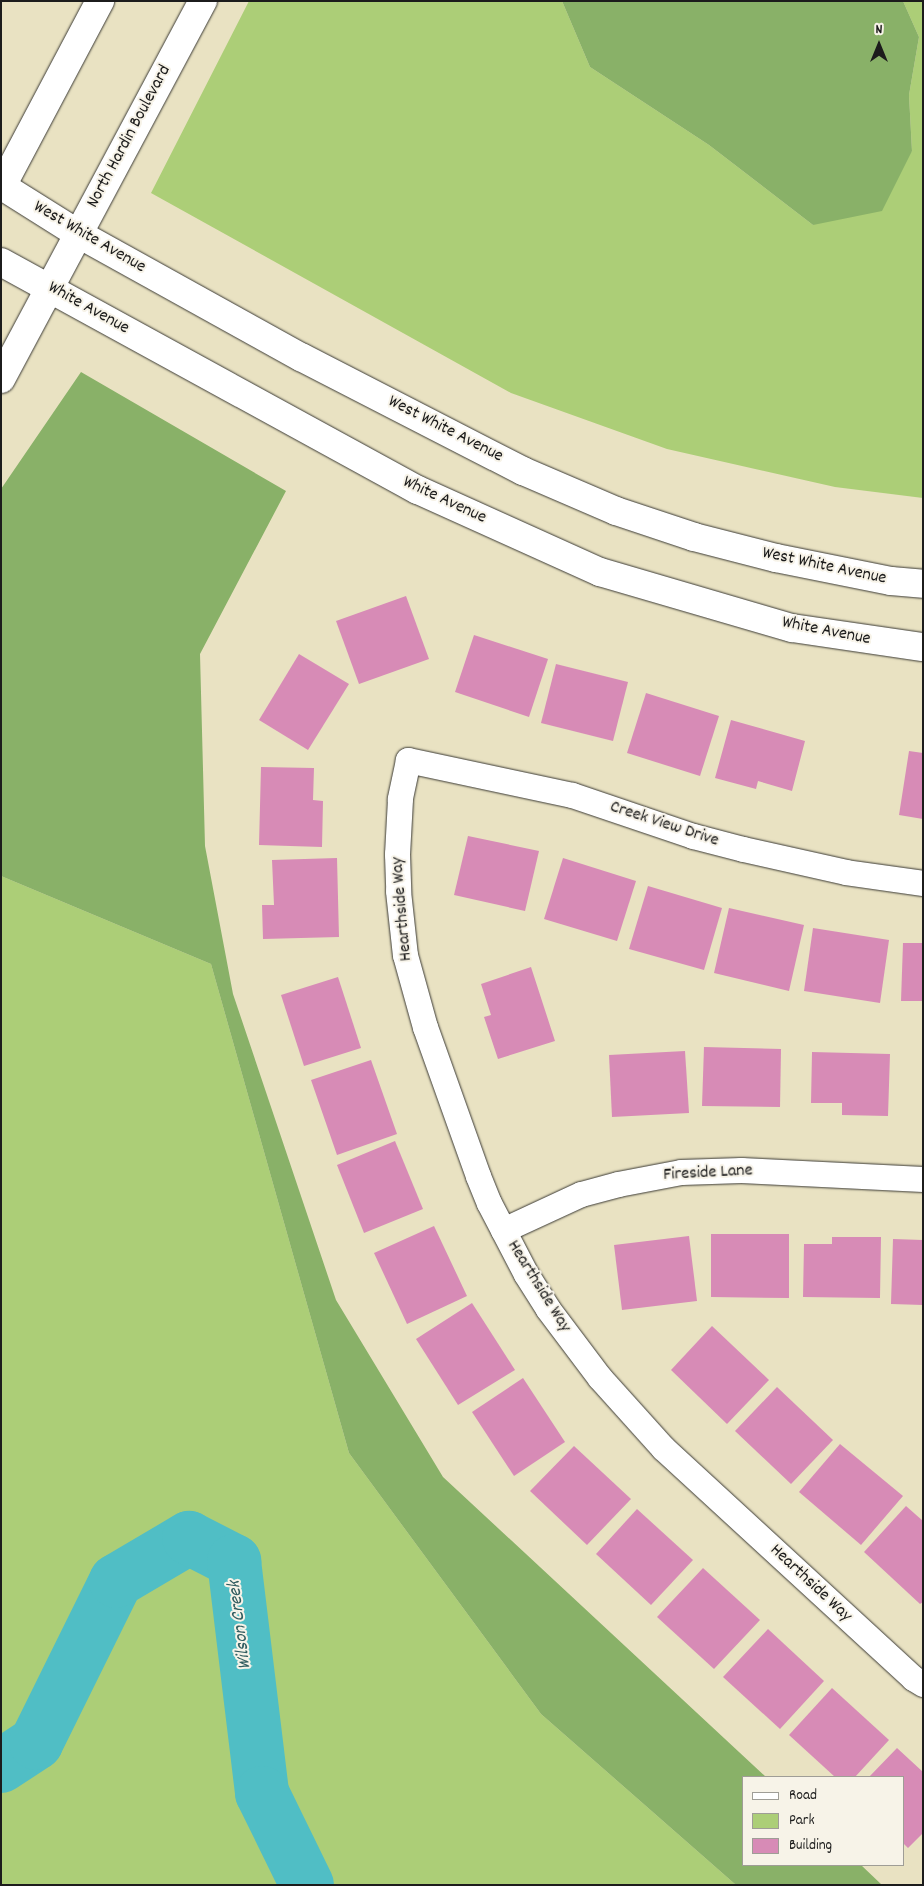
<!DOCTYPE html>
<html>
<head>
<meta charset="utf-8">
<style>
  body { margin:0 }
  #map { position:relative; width:924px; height:1886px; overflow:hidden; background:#e9e2c2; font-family:Dekko,sans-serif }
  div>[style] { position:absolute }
  .green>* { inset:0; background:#acce77 }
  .forest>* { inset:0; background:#89b168 }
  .river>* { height:54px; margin:-27px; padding:0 27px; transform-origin:27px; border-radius:27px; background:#50bec5 }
  .building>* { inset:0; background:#d78bb6 }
  .roads { filter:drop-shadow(0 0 1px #3b3a35) drop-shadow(0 0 1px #3b3a35) }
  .minor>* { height:25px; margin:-12.5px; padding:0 12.5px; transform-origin:12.5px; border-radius:12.5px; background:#fff }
  .secondary>* { height:28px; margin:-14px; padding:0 14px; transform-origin:14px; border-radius:14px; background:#fff }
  span { translate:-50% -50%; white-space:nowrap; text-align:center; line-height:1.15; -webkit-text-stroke:4px #f7f3e8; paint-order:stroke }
  .street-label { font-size:18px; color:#1c1c1c }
  .water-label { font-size:19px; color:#315d60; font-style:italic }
  .frame { position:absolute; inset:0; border:2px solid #1c1c1c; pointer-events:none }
  .legend { position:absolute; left:742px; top:1776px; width:162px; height:90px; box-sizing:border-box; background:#f7f3e8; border:1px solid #9f9d96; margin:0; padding:6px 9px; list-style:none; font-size:15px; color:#1c1c1c }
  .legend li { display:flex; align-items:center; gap:10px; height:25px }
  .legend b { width:25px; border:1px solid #9f9d96 }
  .north { position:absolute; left:854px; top:20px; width:50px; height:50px; -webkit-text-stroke:4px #f7f3e8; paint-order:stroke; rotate:0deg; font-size:14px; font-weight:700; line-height:20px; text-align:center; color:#1c1c1c }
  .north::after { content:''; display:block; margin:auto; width:18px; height:22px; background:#1c1c1c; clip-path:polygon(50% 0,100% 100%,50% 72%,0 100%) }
</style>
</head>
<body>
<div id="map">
  <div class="green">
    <i style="clip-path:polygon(249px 1px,562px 1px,590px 67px,709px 145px,813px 225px,912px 151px,909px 95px,919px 37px,903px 1px,923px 1px,923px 498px,835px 487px,667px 449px,511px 393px,151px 193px)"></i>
    <i style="clip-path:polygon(1px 876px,211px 964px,349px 1453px,541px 1714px,736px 1885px,1px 1885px)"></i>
  </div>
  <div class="forest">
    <i style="clip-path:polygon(562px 1px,903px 1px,919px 37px,909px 95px,912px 151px,882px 211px,813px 225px,709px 145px,590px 67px)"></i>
    <i style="clip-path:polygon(81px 372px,286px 491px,200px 654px,205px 846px,233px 994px,336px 1300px,443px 1477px,766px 1777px,743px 1777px,743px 1865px,861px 1865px,882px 1885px,736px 1885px,541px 1714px,349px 1453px,211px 964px,1px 876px,1px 489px)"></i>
  </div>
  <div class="river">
    <i style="left:1px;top:1766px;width:42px;rotate:-33.3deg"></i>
    <i style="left:36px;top:1743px;width:181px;rotate:-63.7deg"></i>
    <i style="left:116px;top:1581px;width:85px;rotate:-30.5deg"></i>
    <i style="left:189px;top:1538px;width:51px;rotate:27.1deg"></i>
    <i style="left:234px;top:1561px;width:234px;rotate:83.1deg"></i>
    <i style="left:262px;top:1793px;width:102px;rotate:63.9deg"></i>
  </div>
  <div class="building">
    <i style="clip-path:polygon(406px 596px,429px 659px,359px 684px,336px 621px)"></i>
    <i style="clip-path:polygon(474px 635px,548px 659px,529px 717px,455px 692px)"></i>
    <i style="clip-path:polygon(299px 654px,349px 684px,308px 750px,259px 720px)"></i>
    <i style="clip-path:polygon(556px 664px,628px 682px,613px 741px,541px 723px)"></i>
    <i style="clip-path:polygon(646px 693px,719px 716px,700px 776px,627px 753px)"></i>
    <i style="clip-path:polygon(731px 720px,805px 741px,792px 791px,758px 781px,756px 789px,715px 778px)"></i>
    <i style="clip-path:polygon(909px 751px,923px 753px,923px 819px,899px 815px)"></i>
    <i style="clip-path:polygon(261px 767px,314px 768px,313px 800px,323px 801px,322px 847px,259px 845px)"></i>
    <i style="clip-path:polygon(468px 836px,539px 851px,525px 911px,454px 895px)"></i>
    <i style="clip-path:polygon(337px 858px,339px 937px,263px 939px,262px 905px,274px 905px,272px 860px)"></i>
    <i style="clip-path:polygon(563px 858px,636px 881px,617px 941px,544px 919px)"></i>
    <i style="clip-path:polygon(648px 886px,722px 908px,704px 970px,629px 949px)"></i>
    <i style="clip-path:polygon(729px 908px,804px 925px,789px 991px,714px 973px)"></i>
    <i style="clip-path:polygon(813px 928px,889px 940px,880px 1003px,804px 991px)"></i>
    <i style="clip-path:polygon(903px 943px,923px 943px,923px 1001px,901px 1001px)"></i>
    <i style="clip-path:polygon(531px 967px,555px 1041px,498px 1059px,484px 1017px,491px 1015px,481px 984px)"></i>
    <i style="clip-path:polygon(338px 977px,361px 1048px,304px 1066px,281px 995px)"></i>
    <i style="clip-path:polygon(704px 1047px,781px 1049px,780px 1107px,702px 1106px)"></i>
    <i style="clip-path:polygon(685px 1051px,689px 1113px,612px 1117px,609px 1055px)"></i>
    <i style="clip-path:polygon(812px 1052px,890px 1054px,888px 1116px,842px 1115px,842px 1103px,811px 1103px)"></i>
    <i style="clip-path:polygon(371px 1060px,397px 1134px,337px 1155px,311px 1080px)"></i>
    <i style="clip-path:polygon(395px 1141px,423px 1209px,364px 1233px,337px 1165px)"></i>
    <i style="clip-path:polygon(434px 1226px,467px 1296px,407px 1324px,374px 1253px)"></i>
    <i style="clip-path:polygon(711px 1234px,789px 1234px,789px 1298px,711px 1297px)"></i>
    <i style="clip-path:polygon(689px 1236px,697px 1301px,622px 1310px,614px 1245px)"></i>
    <i style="clip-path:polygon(832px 1237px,881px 1237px,880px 1298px,803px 1297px,804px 1244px,832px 1244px)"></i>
    <i style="clip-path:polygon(893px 1239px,923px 1240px,923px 1305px,891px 1304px)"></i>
    <i style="clip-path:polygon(472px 1303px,515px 1370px,458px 1405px,416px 1339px)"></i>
    <i style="clip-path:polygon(712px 1326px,769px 1380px,727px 1424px,671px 1370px)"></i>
    <i style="clip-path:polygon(523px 1378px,565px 1442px,514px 1476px,472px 1412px)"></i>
    <i style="clip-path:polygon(777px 1387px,833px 1440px,791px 1484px,735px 1431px)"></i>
    <i style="clip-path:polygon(840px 1444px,903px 1496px,861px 1545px,799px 1492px)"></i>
    <i style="clip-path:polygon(574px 1446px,631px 1499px,587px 1545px,530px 1491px)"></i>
    <i style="clip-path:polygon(906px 1506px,923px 1521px,923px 1602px,920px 1604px,864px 1552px)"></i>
    <i style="clip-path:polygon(637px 1509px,693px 1560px,651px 1605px,596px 1554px)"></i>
    <i style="clip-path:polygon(703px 1568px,760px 1620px,714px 1669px,657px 1617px)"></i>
    <i style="clip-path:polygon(768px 1629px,824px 1681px,780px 1729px,723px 1677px)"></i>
    <i style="clip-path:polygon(832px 1688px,889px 1740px,855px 1777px,835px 1777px,789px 1735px)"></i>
    <i style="clip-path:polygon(897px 1748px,923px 1772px,923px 1833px,908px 1848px,903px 1843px,903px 1777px,869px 1777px)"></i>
  </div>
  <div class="roads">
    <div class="minor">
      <i style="left:923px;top:883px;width:78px;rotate:-171.9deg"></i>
      <i style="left:846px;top:872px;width:106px;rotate:-167.4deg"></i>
      <i style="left:743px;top:849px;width:52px;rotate:-165.4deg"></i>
      <i style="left:693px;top:836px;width:128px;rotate:-161.3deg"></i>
      <i style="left:572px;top:795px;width:168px;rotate:-168deg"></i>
      <i style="left:408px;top:760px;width:40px;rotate:102deg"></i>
      <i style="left:400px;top:799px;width:55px;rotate:93.1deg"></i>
      <i style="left:397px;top:854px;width:37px;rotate:88deg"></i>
      <i style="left:398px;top:891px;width:64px;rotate:83.8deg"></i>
      <i style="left:405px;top:955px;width:75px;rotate:74.5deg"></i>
      <i style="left:425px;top:1027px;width:158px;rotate:70.4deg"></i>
      <i style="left:478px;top:1176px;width:29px;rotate:68deg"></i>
      <i style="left:489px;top:1203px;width:80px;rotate:62.5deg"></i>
      <i style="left:526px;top:1274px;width:41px;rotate:57.8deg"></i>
      <i style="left:548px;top:1309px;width:86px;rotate:53deg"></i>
      <i style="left:600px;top:1378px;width:94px;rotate:48deg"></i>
      <i style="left:663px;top:1448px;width:340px;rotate:42.6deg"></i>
      <i style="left:913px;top:1678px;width:12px;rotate:31deg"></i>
      <i style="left:503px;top:1230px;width:86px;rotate:-24.8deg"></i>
      <i style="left:581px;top:1194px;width:38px;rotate:-15deg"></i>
      <i style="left:618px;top:1184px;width:64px;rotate:-10.8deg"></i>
      <i style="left:681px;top:1172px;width:60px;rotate:-1.9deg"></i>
      <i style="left:741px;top:1170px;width:182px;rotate:2.8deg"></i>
    </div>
    <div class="secondary">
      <i style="left:2px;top:186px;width:89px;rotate:32.1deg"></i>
      <i style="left:77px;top:233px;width:256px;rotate:29deg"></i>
      <i style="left:301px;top:357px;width:250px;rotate:27.2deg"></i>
      <i style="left:523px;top:471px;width:101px;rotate:23.3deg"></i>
      <i style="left:616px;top:511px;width:82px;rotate:18.4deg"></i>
      <i style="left:694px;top:537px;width:85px;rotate:14.4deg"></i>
      <i style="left:776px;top:558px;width:117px;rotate:11.3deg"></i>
      <i style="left:891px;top:581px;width:32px;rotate:5deg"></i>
      <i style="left:1px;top:188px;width:212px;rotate:-62.1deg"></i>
      <i style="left:1px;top:262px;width:475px;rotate:28.7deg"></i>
      <i style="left:418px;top:490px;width:200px;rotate:24.3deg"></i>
      <i style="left:600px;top:572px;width:200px;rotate:16.3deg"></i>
      <i style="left:792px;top:628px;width:132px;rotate:8.3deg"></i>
      <i style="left:1px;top:379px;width:429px;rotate:-61.9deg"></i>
    </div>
  </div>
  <div class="street-label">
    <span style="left:130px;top:137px;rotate:-62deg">North Hardin Boulevard</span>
    <span style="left:89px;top:238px;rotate:30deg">West White Avenue</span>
    <span style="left:88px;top:309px;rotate:29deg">White Avenue</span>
    <span style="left:445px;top:430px;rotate:27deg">West White Avenue</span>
    <span style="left:444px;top:501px;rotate:25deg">White Avenue</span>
    <span style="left:824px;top:567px;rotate:12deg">West White Avenue</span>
    <span style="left:826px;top:632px;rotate:11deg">White Avenue</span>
    <span style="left:664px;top:825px;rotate:18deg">Creek View Drive</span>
    <span style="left:403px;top:909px;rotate:-95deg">Hearthside Way</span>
    <span style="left:708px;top:1174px;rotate:-3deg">Fireside Lane</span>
    <span style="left:538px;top:1287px;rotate:58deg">Hearthside Way</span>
    <span style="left:810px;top:1584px;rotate:43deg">Hearthside Way</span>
  </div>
  <div class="water-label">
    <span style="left:241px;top:1625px;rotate:-97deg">Wilson Creek</span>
  </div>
  <div class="frame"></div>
  <ul class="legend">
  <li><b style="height:6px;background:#fff"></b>Road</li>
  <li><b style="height:14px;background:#acce77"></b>Park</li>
  <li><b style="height:14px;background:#d78bb6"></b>Building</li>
  </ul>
  <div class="north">N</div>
</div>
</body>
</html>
